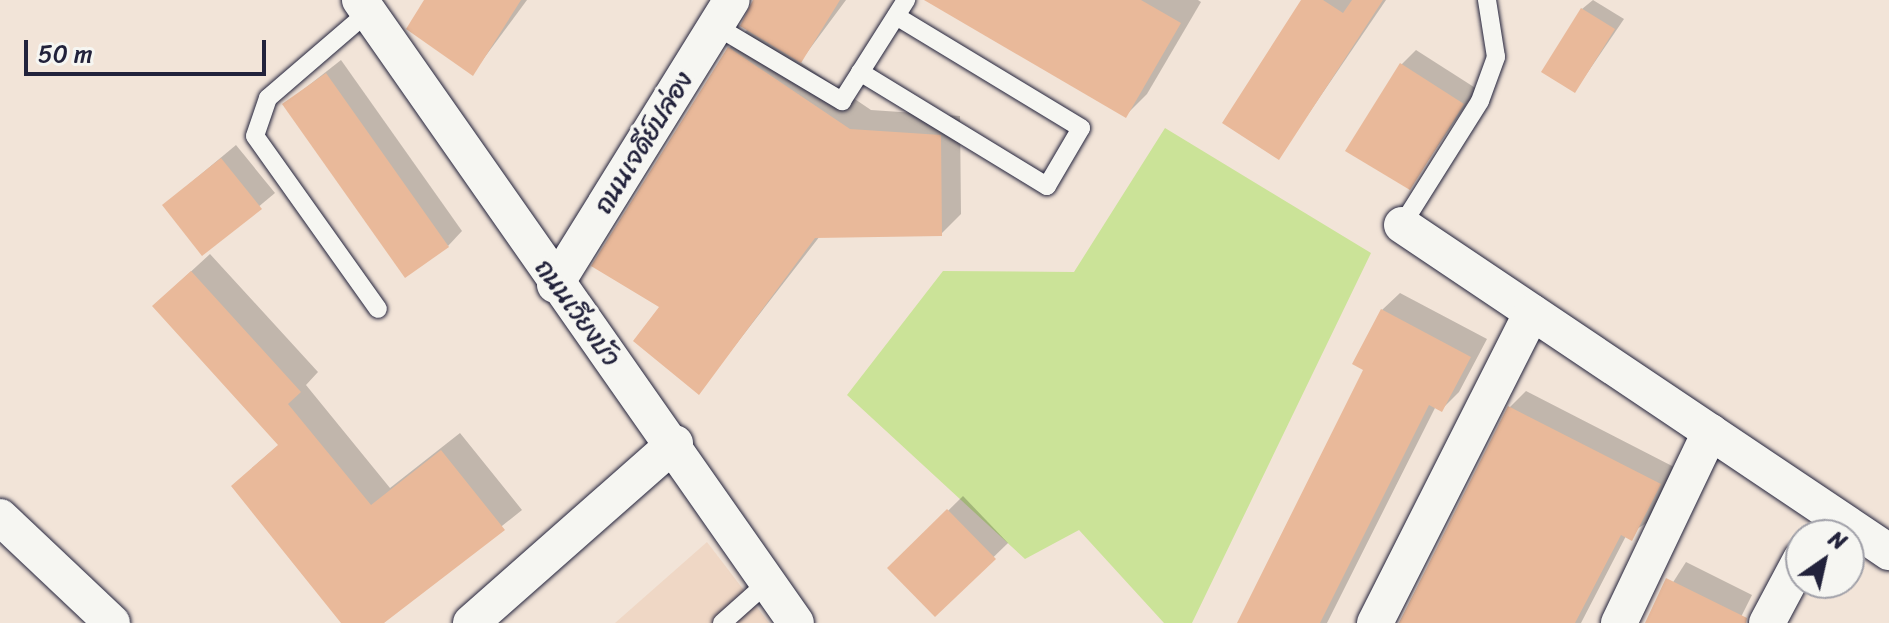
<!DOCTYPE html>
<html>
<head>
<meta charset="utf-8">
<style>
  body { margin:0 }
  #map { position:relative; width:1889px; height:623px; overflow:hidden; background:#f2e4d8; font-family:Sriracha,"Playpen Sans Thai",sans-serif }
  div>[style] { position:absolute }
  .built>* { inset:0; background:#efd7c5 }
  .green>* { inset:0; background:#cbe398 }
  .shadow>* { inset:0; background:#0003 }
  .building>* { inset:0; background:#e9b99a }
  .roads { filter:drop-shadow(0 0 2px #22223b) drop-shadow(0 0 2px #22223b) }
  .service>* { height:18px; margin:-9px; padding:0 9px; transform-origin:9px; border-radius:9px; background:#f6f6f2 }
  .minor>* { height:36px; margin:-18px; padding:0 18px; transform-origin:18px; border-radius:18px; background:#f6f6f2 }
  span { translate:-50% -50%; white-space:nowrap; text-align:center; line-height:1.15; -webkit-text-stroke:7px #f6f6f2; paint-order:stroke }
  .street-label { font-size:26px; color:#22223b }
  .north { position:absolute; left:1785px; top:519px; width:80px; height:80px; box-sizing:border-box; background:#f6f6f2; border:2px solid #a1a1a9; border-radius:50%; rotate:34deg; font-size:22px; font-weight:700; line-height:32px; text-align:center; color:#22223b }
  .north::after { content:''; display:block; margin:auto; width:28px; height:36px; background:#22223b; clip-path:polygon(50% 0,100% 100%,50% 72%,0 100%) }
  .scale { position:absolute; left:24px; top:40px; width:242px; height:36px; box-sizing:border-box; border:4px solid #22223b; border-top:0; padding-left:10px; font-size:24px; line-height:28px; white-space:nowrap; color:#22223b; -webkit-text-stroke:6px #f6f6f2; paint-order:stroke }
</style>
</head>
<body>
<div id="map">
  <div class="built">
    <i style="clip-path:polygon(707px 542px,769px 623px,615px 623px)"></i>
  </div>
  <div class="green">
    <i style="clip-path:polygon(1165px 128px,1371px 253px,1192px 623px,1164px 623px,1079px 530px,1025px 559px,847px 395px,943px 271px,1074px 272px)"></i>
  </div>
  <div class="shadow">
    <i style="clip-path:polygon(426px 0,527px 0,473px 73px,408px 29px)"></i>
    <i style="clip-path:polygon(758px 0,846px 0,800px 62px,871px 110px,960px 116px,961px 214px,941px 234px,820px 236px,699px 392px,662px 307px,729px 48px,748px 29px)"></i>
    <i style="clip-path:polygon(932px 0,1198px 0,1201px 2px,1147px 94px,1125px 116px)"></i>
    <i style="clip-path:polygon(1303px 0,1386px 0,1279px 157px)"></i>
    <i style="clip-path:polygon(1593px 0,1624px 19px,1575px 91px,1582px 9px)"></i>
    <i style="clip-path:polygon(1416px 50px,1477px 89px,1409px 188px,1401px 65px)"></i>
    <i style="clip-path:polygon(341px 60px,462px 231px,448px 246px,285px 104px)"></i>
    <i style="clip-path:polygon(236px 145px,275px 193px,203px 253px,164px 205px)"></i>
    <i style="clip-path:polygon(210px 254px,318px 372px,306px 385px,390px 488px,460px 433px,522px 510px,381px 623px,343px 623px,252px 468px,280px 444px,173px 288px)"></i>
    <i style="clip-path:polygon(1400px 293px,1487px 339px,1459px 392px,1442px 409px,1436px 406px,1327px 623px,1239px 623px,1366px 369px,1382px 310px)"></i>
    <i style="clip-path:polygon(1526px 391px,1676px 468px,1648px 522px,1626px 536px,1581px 623px,1399px 623px,1509px 408px)"></i>
    <i style="clip-path:polygon(963px 496px,1008px 543px,935px 614px,890px 568px)"></i>
    <i style="clip-path:polygon(1686px 562px,1752px 595px,1738px 623px,1647px 623px)"></i>
  </div>
  <div class="building">
    <i style="clip-path:polygon(424px 0,521px 0,473px 76px,406px 29px)"></i>
    <i style="clip-path:polygon(753px 0,840px 0,801px 63px,740px 26px)"></i>
    <i style="clip-path:polygon(924px 0,1141px 0,1181px 23px,1126px 118px)"></i>
    <i style="clip-path:polygon(1301px 0,1323px 0,1343px 13px,1352px 0,1383px 0,1279px 160px,1222px 123px)"></i>
    <i style="clip-path:polygon(1581px 8px,1615px 29px,1575px 93px,1541px 72px)"></i>
    <i style="clip-path:polygon(728px 47px,850px 129px,941px 135px,942px 236px,815px 238px,699px 395px,633px 341px,659px 307px,591px 266px)"></i>
    <i style="clip-path:polygon(1400px 63px,1464px 104px,1410px 190px,1345px 151px)"></i>
    <i style="clip-path:polygon(326px 73px,449px 247px,405px 278px,282px 104px)"></i>
    <i style="clip-path:polygon(221px 158px,262px 209px,202px 256px,162px 205px)"></i>
    <i style="clip-path:polygon(191px 271px,301px 392px,288px 404px,371px 505px,441px 450px,505px 530px,384px 623px,341px 623px,231px 486px,278px 445px,152px 306px)"></i>
    <i style="clip-path:polygon(1381px 309px,1471px 357px,1442px 412px,1429px 405px,1320px 623px,1237px 623px,1363px 370px,1352px 364px)"></i>
    <i style="clip-path:polygon(1508px 406px,1661px 484px,1632px 541px,1621px 535px,1575px 623px,1399px 623px)"></i>
    <i style="clip-path:polygon(947px 509px,996px 559px,935px 617px,887px 568px)"></i>
    <i style="clip-path:polygon(1666px 578px,1747px 618px,1746px 623px,1645px 623px)"></i>
  </div>
  <div class="roads">
    <div class="service">
      <i style="left:368px;top:12px;width:132px;rotate:139.3deg"></i>
      <i style="left:268px;top:98px;width:40px;rotate:108.9deg"></i>
      <i style="left:255px;top:136px;width:212px;rotate:54.6deg"></i>
      <i style="left:716px;top:26px;width:147px;rotate:30.8deg"></i>
      <i style="left:842px;top:101px;width:120px;rotate:-57.6deg"></i>
      <i style="left:860px;top:72px;width:219px;rotate:31.4deg"></i>
      <i style="left:1047px;top:186px;width:67px;rotate:-59.6deg"></i>
      <i style="left:1081px;top:128px;width:216px;rotate:-148.8deg"></i>
      <i style="left:1402px;top:225px;width:146px;rotate:-57.8deg"></i>
      <i style="left:1480px;top:101px;width:47px;rotate:-70deg"></i>
      <i style="left:1496px;top:57px;width:58px;rotate:-99deg"></i>
      <i style="left:722px;top:623px;width:62px;rotate:-41.7deg"></i>
    </div>
    <div class="minor">
      <i style="left:360px;top:0;width:760px;rotate:55.01deg"></i>
      <i style="left:1402px;top:225px;width:587px;rotate:33.88deg"></i>
      <i style="left:555px;top:285px;width:335px;rotate:-58.2deg"></i>
      <i style="left:0;top:517px;width:154px;rotate:43.4deg"></i>
      <i style="left:471px;top:623px;width:272px;rotate:-41.4deg"></i>
      <i style="left:1375px;top:623px;width:348px;rotate:-63.2deg"></i>
      <i style="left:1619px;top:623px;width:212px;rotate:-64.5deg"></i>
      <i style="left:1767px;top:623px;width:72px;rotate:-62deg"></i>
    </div>
  </div>
  <div class="street-label">
    <span style="left:644px;top:143px;rotate:-58deg">ถนนเจดีย์ปล่อง</span>
    <span style="left:577px;top:313px;rotate:54deg">ถนนเวียงบัว</span>
  </div>
  <div class="north">N</div>
  <div class="scale">50 m</div>
</div>
</body>
</html>
